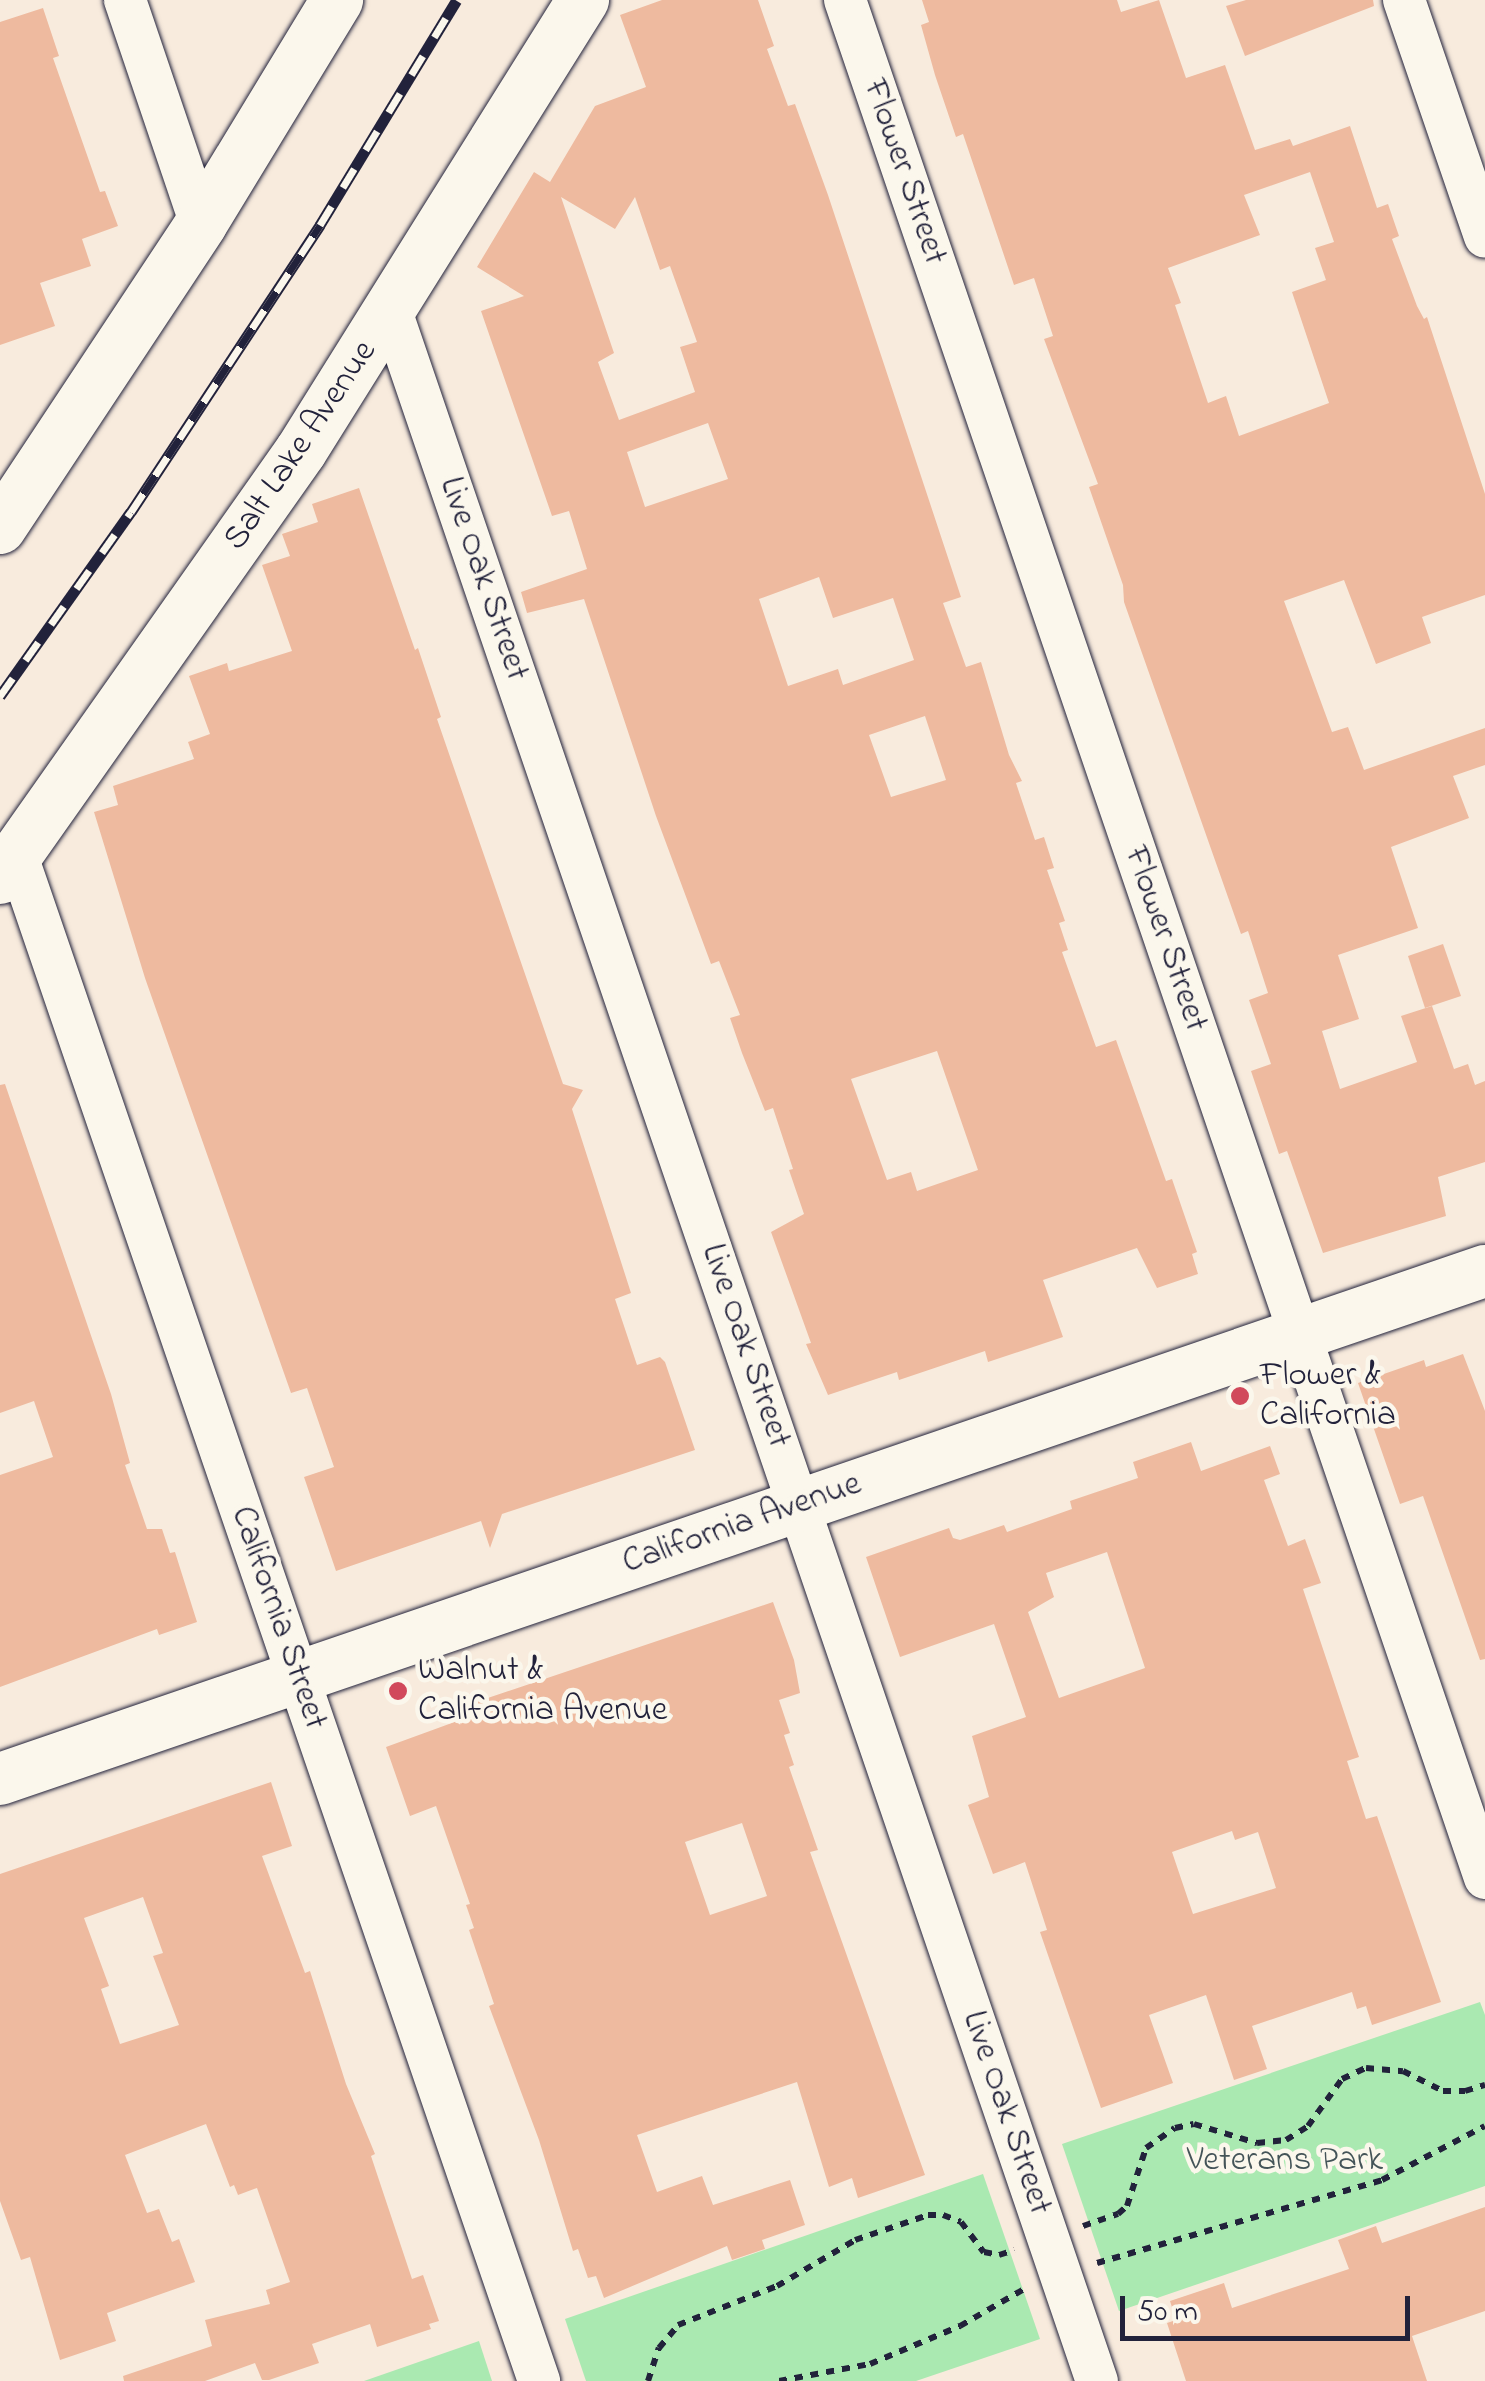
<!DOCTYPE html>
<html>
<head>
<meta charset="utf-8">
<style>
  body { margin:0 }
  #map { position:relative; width:1485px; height:2381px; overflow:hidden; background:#f8ebdd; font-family:"Indie Flower",sans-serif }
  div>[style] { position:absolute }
  .green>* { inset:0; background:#aae9b1 }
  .building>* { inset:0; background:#eeba9f }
  .path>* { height:6px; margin-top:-3px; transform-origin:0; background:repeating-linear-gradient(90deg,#22223b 0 8px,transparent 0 16px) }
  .roads { filter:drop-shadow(0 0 2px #22223b) drop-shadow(0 0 2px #22223b) }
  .minor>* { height:42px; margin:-21px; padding:0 21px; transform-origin:21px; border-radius:21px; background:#fbf7ec }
  .tertiary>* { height:52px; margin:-26px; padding:0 26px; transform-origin:26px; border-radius:26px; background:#fbf7ec }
  .rail>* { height:11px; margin-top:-5.5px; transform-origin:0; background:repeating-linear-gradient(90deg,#fbf7ec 0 22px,#22223b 0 44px); box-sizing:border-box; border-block:2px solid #22223b }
  .dots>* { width:28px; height:28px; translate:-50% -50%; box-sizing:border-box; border:5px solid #fbf7ec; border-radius:50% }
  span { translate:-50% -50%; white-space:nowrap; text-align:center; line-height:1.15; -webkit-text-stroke:9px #fbf7ec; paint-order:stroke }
  .street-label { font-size:35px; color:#22223b }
  .poi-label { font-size:35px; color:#22223b }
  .left { translate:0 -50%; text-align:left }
  .park-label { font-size:35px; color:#445458 }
  .scale { position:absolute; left:1120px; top:2296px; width:290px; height:45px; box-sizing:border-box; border:5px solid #22223b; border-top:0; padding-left:12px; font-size:30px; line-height:35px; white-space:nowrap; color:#22223b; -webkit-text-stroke:8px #fbf7ec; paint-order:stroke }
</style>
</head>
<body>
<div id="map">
  <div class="green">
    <i style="clip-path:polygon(1480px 2002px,1485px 2015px,1485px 2186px,1119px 2311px,1062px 2144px)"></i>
    <i style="clip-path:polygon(983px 2174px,1040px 2339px,916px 2381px,586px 2381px,565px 2319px)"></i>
    <i style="clip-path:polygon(479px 2341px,492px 2381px,364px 2381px)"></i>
  </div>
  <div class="building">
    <i style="clip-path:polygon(evenodd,662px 0,758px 0,774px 46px,767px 49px,788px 106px,795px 104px,828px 195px,961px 597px,943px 603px,966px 667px,981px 662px,1009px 755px,1022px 781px,1016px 783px,1035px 840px,1044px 837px,1054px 868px,1047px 870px,1065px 921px,1059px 923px,1068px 950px,1062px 952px,1096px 1047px,1116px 1040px,1166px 1181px,1172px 1179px,1197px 1252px,1192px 1254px,1198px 1274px,1157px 1288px,1137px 1248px,1043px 1280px,1063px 1337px,988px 1362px,985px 1351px,899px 1380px,897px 1372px,828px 1395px,806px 1344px,811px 1343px,771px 1232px,804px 1214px,789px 1170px,793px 1169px,773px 1108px,765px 1111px,742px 1053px,730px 1018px,740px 1015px,719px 961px,711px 964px,656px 816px,584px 599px,527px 613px,521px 592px,587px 569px,569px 511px,552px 516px,481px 311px,524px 296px,477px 267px,534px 172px,550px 182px,595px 106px,646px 87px,620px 15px,662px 0,561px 197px,615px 229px,635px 197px,660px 270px,670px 266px,697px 342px,680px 347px,695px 392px,619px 420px,598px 362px,614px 353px,561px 197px,662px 0,708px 423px,728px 479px,645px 507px,627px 452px,708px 423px,662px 0,819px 577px,833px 618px,893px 598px,914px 660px,843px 685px,838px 669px,788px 686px,759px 599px,819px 577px,662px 0,925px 716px,946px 780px,891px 797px,869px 735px,925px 716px,662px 0,937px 1051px,978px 1170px,917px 1191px,911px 1172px,887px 1180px,851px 1079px,937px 1051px)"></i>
    <i style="clip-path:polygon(evenodd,922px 0,1117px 0,1121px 12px,1159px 0,1186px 78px,1225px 65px,1255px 150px,1290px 139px,1293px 146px,1350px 126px,1377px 208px,1388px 204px,1399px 236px,1392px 239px,1417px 306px,1424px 319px,1427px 317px,1485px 494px,1485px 595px,1422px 617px,1431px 643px,1376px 664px,1344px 580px,1284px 601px,1332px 732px,1348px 727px,1364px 770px,1485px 728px,1485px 765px,1453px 776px,1469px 818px,1391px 847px,1418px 928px,1338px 955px,1359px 1019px,1322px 1031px,1340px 1089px,1417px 1062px,1401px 1016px,1432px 1006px,1454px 1069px,1468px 1064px,1475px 1085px,1485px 1081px,1485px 1162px,1438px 1177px,1446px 1216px,1323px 1253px,1287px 1151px,1279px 1154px,1251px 1071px,1271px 1064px,1249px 1000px,1268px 993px,1248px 931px,1241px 934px,1124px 602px,1123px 585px,1089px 487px,1098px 484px,1044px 339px,1053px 336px,1034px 278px,1014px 285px,963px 134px,956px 137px,935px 75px,921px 25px,929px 22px,922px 0,1310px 172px,1334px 242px,1315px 248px,1326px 280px,1292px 292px,1329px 403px,1239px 436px,1226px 396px,1208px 403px,1175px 305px,1181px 303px,1168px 268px,1260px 235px,1244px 195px,1310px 172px)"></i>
    <i style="clip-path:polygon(1246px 0,1373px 0,1374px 6px,1245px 56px,1226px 6px)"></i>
    <i style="clip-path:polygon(43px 8px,59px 56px,53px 58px,100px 192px,105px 191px,118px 226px,82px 239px,91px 266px,40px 283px,55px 326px,0 345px,0 22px)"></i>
    <i style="clip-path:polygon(359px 488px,415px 650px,418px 648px,441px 717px,437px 719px,563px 1084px,583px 1090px,572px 1109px,631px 1293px,615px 1299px,637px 1365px,660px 1357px,665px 1362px,695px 1450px,502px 1514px,490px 1548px,481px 1521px,336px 1571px,304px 1477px,334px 1467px,307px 1388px,291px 1393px,145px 978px,94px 812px,118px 805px,113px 786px,194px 759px,188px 742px,210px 734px,189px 676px,227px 663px,229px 671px,292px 651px,262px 565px,290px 556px,282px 534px,318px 522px,312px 504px)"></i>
    <i style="clip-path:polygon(1443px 944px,1461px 996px,1425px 1008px,1408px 956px)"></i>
    <i style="clip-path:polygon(5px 1084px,111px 1394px,130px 1463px,125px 1465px,147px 1529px,162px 1529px,170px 1553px,175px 1552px,197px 1622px,159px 1635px,157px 1629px,0 1687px,0 1475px,53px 1457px,34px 1401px,0 1413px,0 1085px)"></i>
    <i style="clip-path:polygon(1463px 1354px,1485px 1411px,1485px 1659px,1480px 1660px,1423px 1496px,1400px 1504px,1358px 1383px,1424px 1360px,1426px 1367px)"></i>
    <i style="clip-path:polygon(evenodd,1191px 1442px,1201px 1471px,1270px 1446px,1280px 1474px,1264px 1480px,1288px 1546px,1305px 1539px,1321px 1583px,1303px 1589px,1359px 1757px,1347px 1761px,1366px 1819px,1377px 1816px,1441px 2002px,1372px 2025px,1366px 2006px,1357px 2009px,1352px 1992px,1252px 2026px,1267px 2069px,1234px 2080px,1206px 1995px,1149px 2015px,1173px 2083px,1101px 2108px,1040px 1932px,1047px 1930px,1025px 1862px,993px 1874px,968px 1805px,989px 1797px,972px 1736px,1026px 1717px,994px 1624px,900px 1657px,866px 1557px,949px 1528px,953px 1538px,960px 1540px,1004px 1525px,1007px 1532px,1072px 1509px,1070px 1501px,1138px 1478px,1133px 1462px,1191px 1442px,1107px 1552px,1145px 1668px,1059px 1698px,1028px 1612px,1054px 1597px,1046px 1573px,1107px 1552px,1191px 1442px,1232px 1831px,1235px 1840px,1258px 1832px,1276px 1888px,1193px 1914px,1172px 1852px,1232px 1831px)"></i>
    <i style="clip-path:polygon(evenodd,773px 1602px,794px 1660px,800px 1693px,779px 1700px,790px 1733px,784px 1735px,794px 1765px,789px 1767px,818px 1850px,810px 1852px,925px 2175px,858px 2198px,852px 2178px,829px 2187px,797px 2082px,637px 2135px,657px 2192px,702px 2176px,713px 2205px,790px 2180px,805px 2225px,762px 2240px,765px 2249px,732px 2260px,727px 2246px,604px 2298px,596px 2276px,588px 2278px,578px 2249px,573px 2251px,539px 2140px,489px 2006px,494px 2004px,469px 1930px,474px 1928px,466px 1905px,470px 1904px,436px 1806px,410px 1816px,386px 1747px,471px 1716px,467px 1705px,773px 1602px,742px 1823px,767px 1896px,710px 1915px,685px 1842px,742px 1823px)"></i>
    <i style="clip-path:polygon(evenodd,271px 1782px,292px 1846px,262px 1856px,305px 1973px,310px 1971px,346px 2084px,375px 2154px,371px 2156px,412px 2279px,423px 2275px,439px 2321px,429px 2324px,431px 2329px,377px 2347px,370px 2324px,312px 2344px,319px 2363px,269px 2380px,262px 2380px,255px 2363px,205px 2381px,124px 2381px,123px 2376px,212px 2346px,205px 2320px,270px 2304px,266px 2290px,290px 2282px,257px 2188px,238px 2195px,234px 2185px,230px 2187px,206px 2124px,125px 2155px,147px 2213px,159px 2209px,172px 2242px,179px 2239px,195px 2282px,107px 2313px,116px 2341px,60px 2360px,30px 2257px,21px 2260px,0 2201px,0 1874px,271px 1782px,143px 1897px,163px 1953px,153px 1956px,179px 2025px,120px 2044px,101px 1989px,109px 1986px,84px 1918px,143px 1897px)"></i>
    <i style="clip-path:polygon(1485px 2207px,1485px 2311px,1412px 2336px,1427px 2381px,1186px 2381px,1167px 2323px,1176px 2320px,1170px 2301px,1224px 2283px,1232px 2308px,1349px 2269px,1338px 2240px,1376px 2226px,1382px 2243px)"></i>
  </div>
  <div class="path">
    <i style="left:1083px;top:2226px;width:37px;rotate:-19deg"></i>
    <i style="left:1118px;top:2214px;width:12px;rotate:-42deg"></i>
    <i style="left:1127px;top:2206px;width:61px;rotate:-71.9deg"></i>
    <i style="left:1146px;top:2148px;width:35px;rotate:-35deg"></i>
    <i style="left:1175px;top:2128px;width:19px;rotate:-12deg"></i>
    <i style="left:1194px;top:2124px;width:66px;rotate:16.8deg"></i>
    <i style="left:1257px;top:2143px;width:29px;rotate:-6deg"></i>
    <i style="left:1286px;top:2140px;width:26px;rotate:-32deg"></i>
    <i style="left:1308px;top:2126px;width:58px;rotate:-54.1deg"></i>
    <i style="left:1342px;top:2079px;width:26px;rotate:-25deg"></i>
    <i style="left:1366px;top:2068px;width:37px;rotate:5deg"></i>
    <i style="left:1403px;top:2071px;width:45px;rotate:26.6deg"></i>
    <i style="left:1443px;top:2091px;width:22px"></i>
    <i style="left:1465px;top:2091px;width:21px;rotate:-17deg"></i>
    <i style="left:1097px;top:2263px;width:297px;rotate:-16.2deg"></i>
    <i style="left:1382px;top:2180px;width:116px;rotate:-27.7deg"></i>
    <i style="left:648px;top:2381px;width:35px;rotate:-72deg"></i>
    <i style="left:659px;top:2348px;width:30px;rotate:-50deg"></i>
    <i style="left:678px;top:2325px;width:106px;rotate:-21.5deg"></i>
    <i style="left:777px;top:2286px;width:91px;rotate:-30.5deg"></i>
    <i style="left:855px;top:2240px;width:77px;rotate:-18.9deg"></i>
    <i style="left:928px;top:2215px;width:15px"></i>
    <i style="left:943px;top:2215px;width:19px;rotate:21deg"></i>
    <i style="left:961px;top:2222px;width:38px;rotate:53deg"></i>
    <i style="left:984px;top:2252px;width:15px;rotate:11deg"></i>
    <i style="left:999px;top:2255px;width:16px;rotate:-18deg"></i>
    <i style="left:779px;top:2381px;width:93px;rotate:-10.6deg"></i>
    <i style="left:870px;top:2364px;width:98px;rotate:-22.9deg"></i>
    <i style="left:960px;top:2326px;width:74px;rotate:-30deg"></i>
  </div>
  <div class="roads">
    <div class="minor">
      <i style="left:125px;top:0;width:237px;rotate:71.3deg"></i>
      <i style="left:845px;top:0;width:1984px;rotate:71.18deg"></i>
      <i style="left:1404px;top:0;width:250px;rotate:71.1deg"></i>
      <i style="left:391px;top:311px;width:2187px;rotate:71.17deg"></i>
      <i style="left:17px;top:856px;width:1612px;rotate:71.1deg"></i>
    </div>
    <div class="tertiary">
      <i style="left:0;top:528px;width:364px;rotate:-56.5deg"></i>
      <i style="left:201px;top:224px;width:262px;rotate:-58.7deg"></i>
      <i style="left:0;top:878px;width:522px;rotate:-54.82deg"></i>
      <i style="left:301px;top:451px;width:532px;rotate:-57.98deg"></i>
      <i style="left:0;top:1779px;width:1569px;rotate:-18.89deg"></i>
    </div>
  </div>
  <div class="rail">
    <i style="left:0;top:696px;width:226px;rotate:-54.6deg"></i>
    <i style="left:131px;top:512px;width:344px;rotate:-56.6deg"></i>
    <i style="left:320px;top:225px;width:263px;rotate:-58.7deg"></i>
  </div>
  <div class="dots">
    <i style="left:1240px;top:1396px;background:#d1495b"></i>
    <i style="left:398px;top:1691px;background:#d1495b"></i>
  </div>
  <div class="street-label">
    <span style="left:904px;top:172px;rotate:71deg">Flower Street</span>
    <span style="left:301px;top:446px;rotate:-56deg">Salt Lake Avenue</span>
    <span style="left:483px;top:579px;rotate:71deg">Live Oak Street</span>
    <span style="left:1165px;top:939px;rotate:71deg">Flower Street</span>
    <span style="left:745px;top:1346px;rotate:71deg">Live Oak Street</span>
    <span style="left:742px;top:1524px;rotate:-19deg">California Avenue</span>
    <span style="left:278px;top:1618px;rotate:71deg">California Street</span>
    <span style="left:1006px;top:2113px;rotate:71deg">Live Oak Street</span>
  </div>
  <div class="poi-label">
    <span class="left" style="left:1260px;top:1396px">Flower &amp;<br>California</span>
    <span class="left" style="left:418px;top:1691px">Walnut &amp;<br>California Avenue</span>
  </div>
  <div class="park-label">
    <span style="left:1285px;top:2161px">Veterans Park</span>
  </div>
  <div class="scale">50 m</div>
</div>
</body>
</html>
